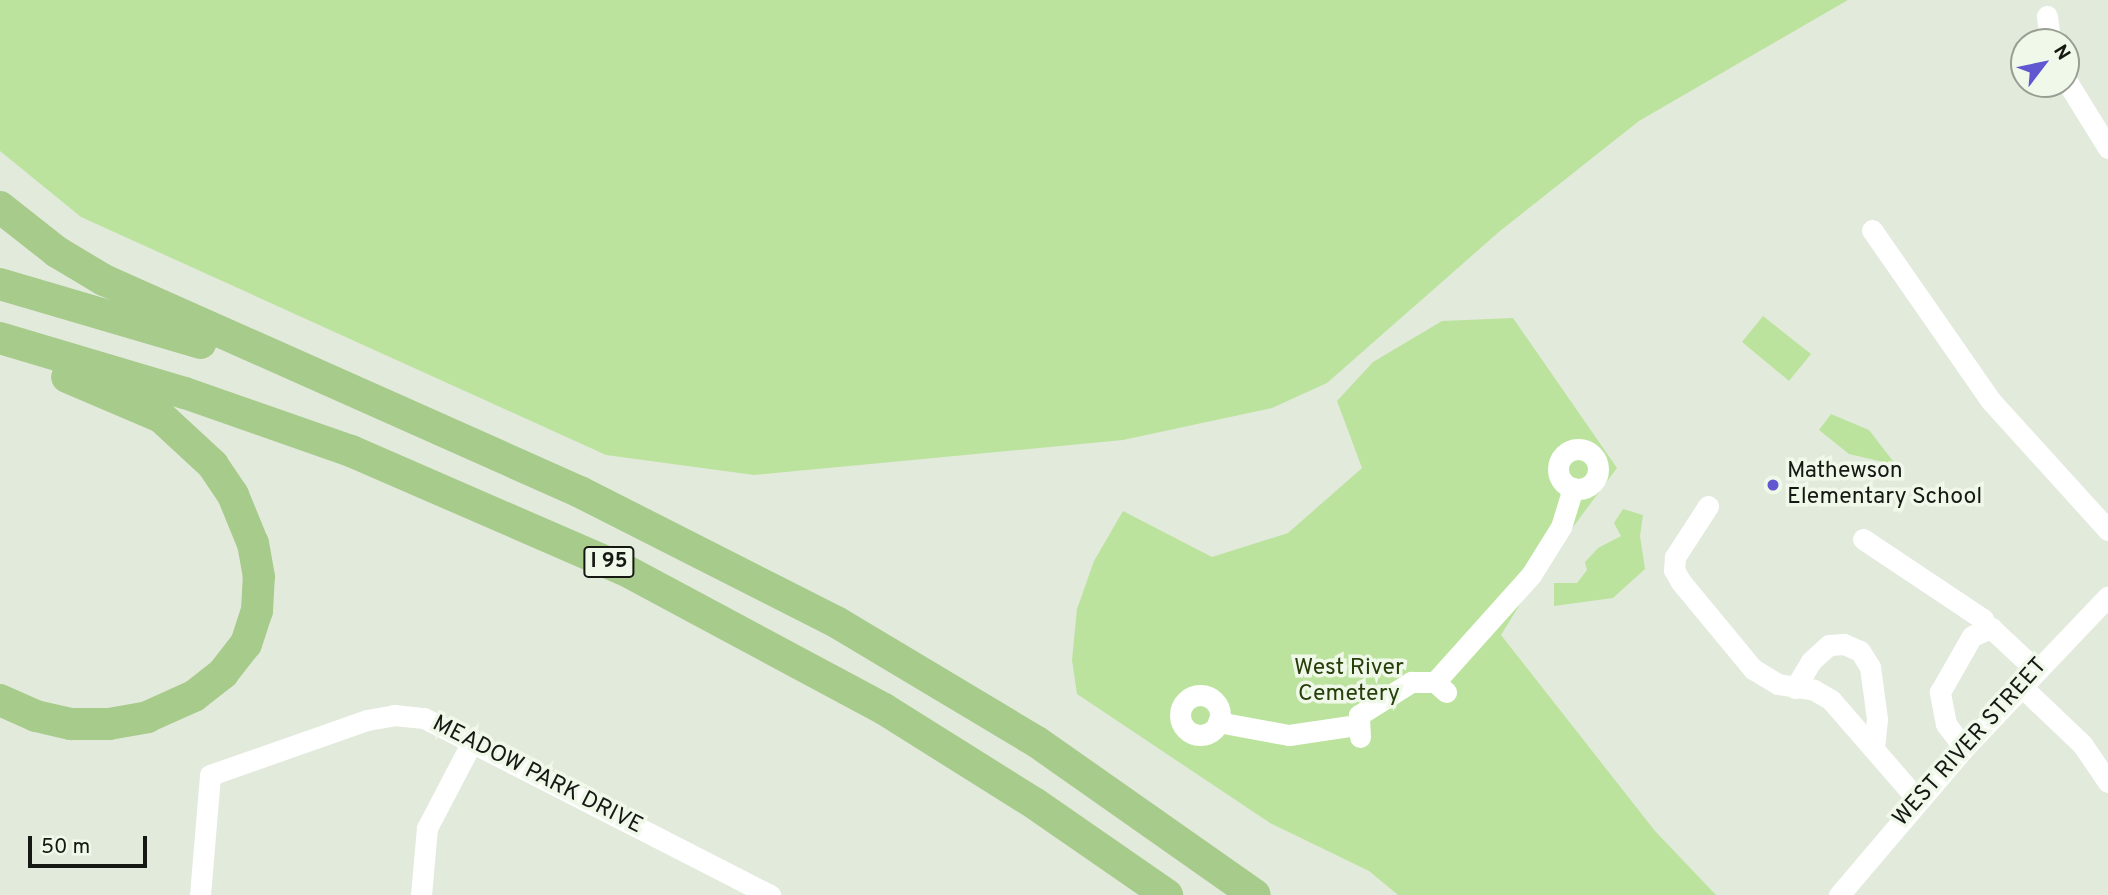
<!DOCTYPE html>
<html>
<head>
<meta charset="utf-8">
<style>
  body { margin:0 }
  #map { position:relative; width:2108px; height:895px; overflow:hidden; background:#e2eadc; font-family:Overpass,sans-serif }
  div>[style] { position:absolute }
  .green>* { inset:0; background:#bce39e }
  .minor>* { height:21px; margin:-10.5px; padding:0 10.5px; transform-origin:10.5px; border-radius:10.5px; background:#fff }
  .minor>.ring { margin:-10.5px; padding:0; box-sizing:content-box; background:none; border:21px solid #fff; border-radius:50% }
  .highway>* { height:32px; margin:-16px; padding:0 16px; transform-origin:16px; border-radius:16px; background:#a7cb8b }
  .dots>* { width:19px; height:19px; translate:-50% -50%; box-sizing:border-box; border:4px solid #eff8e9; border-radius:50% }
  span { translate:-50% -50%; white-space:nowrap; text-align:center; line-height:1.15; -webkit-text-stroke:7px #eff8e9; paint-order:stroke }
  .shield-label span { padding:2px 5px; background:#eff8e9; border:2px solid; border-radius:5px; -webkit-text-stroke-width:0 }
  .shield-label { font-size:21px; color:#151813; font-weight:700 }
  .poi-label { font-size:23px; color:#151813 }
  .left { translate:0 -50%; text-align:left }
  .park-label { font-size:23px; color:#263f0b }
  .street-label { font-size:23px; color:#151813 }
  .north { position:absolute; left:2010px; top:28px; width:70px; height:70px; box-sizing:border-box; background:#eff8e9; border:2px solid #989e93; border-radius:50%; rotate:58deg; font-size:19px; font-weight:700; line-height:28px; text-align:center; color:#151813 }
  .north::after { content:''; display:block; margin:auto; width:24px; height:32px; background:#6157d0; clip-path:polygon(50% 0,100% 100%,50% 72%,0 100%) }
  .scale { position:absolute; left:28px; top:836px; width:119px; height:32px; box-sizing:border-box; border:4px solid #151813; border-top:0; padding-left:9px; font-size:21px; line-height:24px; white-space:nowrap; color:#151813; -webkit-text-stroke:5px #eff8e9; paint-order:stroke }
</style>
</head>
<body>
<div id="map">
  <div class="green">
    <i style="clip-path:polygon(0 0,1848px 0,1639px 121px,1500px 231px,1327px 383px,1272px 408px,1123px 440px,754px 475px,606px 455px,81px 217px,0 151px)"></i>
    <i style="clip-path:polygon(1763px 316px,1811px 354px,1789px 381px,1742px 342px)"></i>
    <i style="clip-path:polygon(1513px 318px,1617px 468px,1541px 570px,1501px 635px,1655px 831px,1716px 895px,1398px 895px,1369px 871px,1270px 823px,1077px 694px,1072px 660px,1077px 609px,1094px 561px,1123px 511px,1212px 557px,1288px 533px,1362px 468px,1337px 401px,1373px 362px,1442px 321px)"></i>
    <i style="clip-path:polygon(1831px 414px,1869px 430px,1896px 465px,1849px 454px,1819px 430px)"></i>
    <i style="clip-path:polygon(1623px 509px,1643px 515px,1640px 536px,1645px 569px,1613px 598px,1554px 606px,1554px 583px,1577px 583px,1587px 570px,1585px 562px,1598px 548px,1621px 536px,1614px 523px)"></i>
  </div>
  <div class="minor">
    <i style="left:2047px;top:16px;width:26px;rotate:83deg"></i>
    <i style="left:2066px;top:80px;width:80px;rotate:58.3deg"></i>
    <i style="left:1872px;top:230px;width:208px;rotate:55.2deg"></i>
    <i style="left:1991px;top:401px;width:174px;rotate:47.8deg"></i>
    <i class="ring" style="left:1558px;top:449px;width:19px;height:19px"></i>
    <i style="left:1708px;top:506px;width:61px;rotate:122.9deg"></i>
    <i style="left:1675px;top:557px;width:13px;rotate:94deg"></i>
    <i style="left:1674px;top:570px;width:14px;rotate:60deg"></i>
    <i style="left:1681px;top:582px;width:113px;rotate:50.4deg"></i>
    <i style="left:1753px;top:669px;width:29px;rotate:31deg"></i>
    <i style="left:1778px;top:684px;width:36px;rotate:9deg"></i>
    <i style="left:1814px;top:690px;width:20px;rotate:30deg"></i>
    <i style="left:1831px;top:700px;width:133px;rotate:49deg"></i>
    <i style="left:1863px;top:539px;width:144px;rotate:33.7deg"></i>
    <i style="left:1983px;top:619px;width:10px;rotate:66deg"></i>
    <i style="left:1435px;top:682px;width:144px;rotate:-48.1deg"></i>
    <i style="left:1531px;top:575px;width:57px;rotate:-58deg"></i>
    <i style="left:1561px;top:527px;width:41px;rotate:-72.9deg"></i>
    <i style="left:2021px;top:686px;width:84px;rotate:43.6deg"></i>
    <i style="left:2082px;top:744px;width:46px;rotate:55.6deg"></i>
    <i style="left:1795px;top:688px;width:31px;rotate:-59deg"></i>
    <i style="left:1811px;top:661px;width:24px;rotate:-42deg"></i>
    <i style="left:1829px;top:645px;width:15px;rotate:-4deg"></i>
    <i style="left:1844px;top:644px;width:17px;rotate:24deg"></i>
    <i style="left:1860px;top:651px;width:19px;rotate:58deg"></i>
    <i style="left:1870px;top:667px;width:52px;rotate:82.3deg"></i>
    <i style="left:1877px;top:719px;width:29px;rotate:96deg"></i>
    <i class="ring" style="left:1180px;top:695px;width:19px;height:19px"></i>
    <i style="left:1218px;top:722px;width:72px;rotate:10.4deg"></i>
    <i style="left:1289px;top:735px;width:69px;rotate:-8.4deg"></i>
    <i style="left:1360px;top:737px;width:22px;rotate:-93deg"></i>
    <i style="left:1359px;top:715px;width:62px;rotate:-32.4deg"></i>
    <i style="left:1411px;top:682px;width:24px"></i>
    <i style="left:1435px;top:682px;width:15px;rotate:42deg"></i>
    <i style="left:1964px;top:748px;width:30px;rotate:-127deg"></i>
    <i style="left:1946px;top:724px;width:33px;rotate:-101deg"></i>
    <i style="left:1940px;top:692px;width:64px;rotate:-60.3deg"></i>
    <i style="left:1972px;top:636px;width:21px;rotate:-23deg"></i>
    <i style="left:1991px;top:628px;width:62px;rotate:43deg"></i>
    <i style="left:200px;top:895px;width:120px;rotate:-85.2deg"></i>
    <i style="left:210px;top:775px;width:166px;rotate:-19.3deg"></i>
    <i style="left:367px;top:720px;width:27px;rotate:-10deg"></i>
    <i style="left:394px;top:715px;width:30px;rotate:6deg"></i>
    <i style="left:424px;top:718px;width:389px;rotate:27.1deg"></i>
    <i style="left:421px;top:895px;width:67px;rotate:-84.9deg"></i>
    <i style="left:427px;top:828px;width:97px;rotate:-62.4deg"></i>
    <i style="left:1839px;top:895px;width:193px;rotate:-49.6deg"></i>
    <i style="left:1964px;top:748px;width:209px;rotate:-46.5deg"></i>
  </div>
  <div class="highway">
    <i style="left:0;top:207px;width:73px;rotate:38.3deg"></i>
    <i style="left:57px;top:252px;width:55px;rotate:30.8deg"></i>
    <i style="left:104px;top:280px;width:521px;rotate:24.01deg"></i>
    <i style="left:580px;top:492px;width:289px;rotate:26.9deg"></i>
    <i style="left:838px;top:623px;width:232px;rotate:30.9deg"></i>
    <i style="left:1037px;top:742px;width:266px;rotate:35.1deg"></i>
    <i style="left:0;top:284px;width:209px;rotate:16.4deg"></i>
    <i style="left:0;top:338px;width:193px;rotate:16.6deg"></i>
    <i style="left:185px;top:393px;width:176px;rotate:19.3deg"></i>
    <i style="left:351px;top:451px;width:296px;rotate:23.5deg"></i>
    <i style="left:623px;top:569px;width:296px;rotate:28.2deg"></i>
    <i style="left:884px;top:709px;width:177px;rotate:32.1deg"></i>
    <i style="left:1034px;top:803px;width:162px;rotate:34.7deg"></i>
    <i style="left:0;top:700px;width:39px;rotate:24deg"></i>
    <i style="left:36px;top:716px;width:36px;rotate:13deg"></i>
    <i style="left:71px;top:724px;width:38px"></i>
    <i style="left:109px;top:724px;width:39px;rotate:-10deg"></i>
    <i style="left:147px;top:717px;width:51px;rotate:-24.1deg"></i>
    <i style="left:194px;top:696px;width:37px;rotate:-38deg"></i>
    <i style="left:223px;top:673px;width:37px;rotate:-52deg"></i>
    <i style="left:246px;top:644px;width:35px;rotate:-72deg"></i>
    <i style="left:257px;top:611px;width:34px;rotate:-87deg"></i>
    <i style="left:259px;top:577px;width:34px;rotate:-100deg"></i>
    <i style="left:253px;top:544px;width:53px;rotate:-112.2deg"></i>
    <i style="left:233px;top:495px;width:36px;rotate:-124deg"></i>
    <i style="left:213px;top:465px;width:71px;rotate:-137.3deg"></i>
    <i style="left:161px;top:417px;width:102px;rotate:-156.9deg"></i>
  </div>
  <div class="dots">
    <i style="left:1773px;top:485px;background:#6157d0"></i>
  </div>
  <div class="shield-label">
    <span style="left:609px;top:562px">I 95</span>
  </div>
  <div class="poi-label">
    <span class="left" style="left:1787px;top:485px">Mathewson<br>Elementary School</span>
  </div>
  <div class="park-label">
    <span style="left:1349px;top:682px">West River<br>Cemetery</span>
  </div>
  <div class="street-label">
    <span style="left:1971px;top:743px;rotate:-48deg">WEST RIVER STREET</span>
    <span style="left:537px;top:776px;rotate:27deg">MEADOW PARK DRIVE</span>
  </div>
  <div class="north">N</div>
  <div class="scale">50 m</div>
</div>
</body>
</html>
